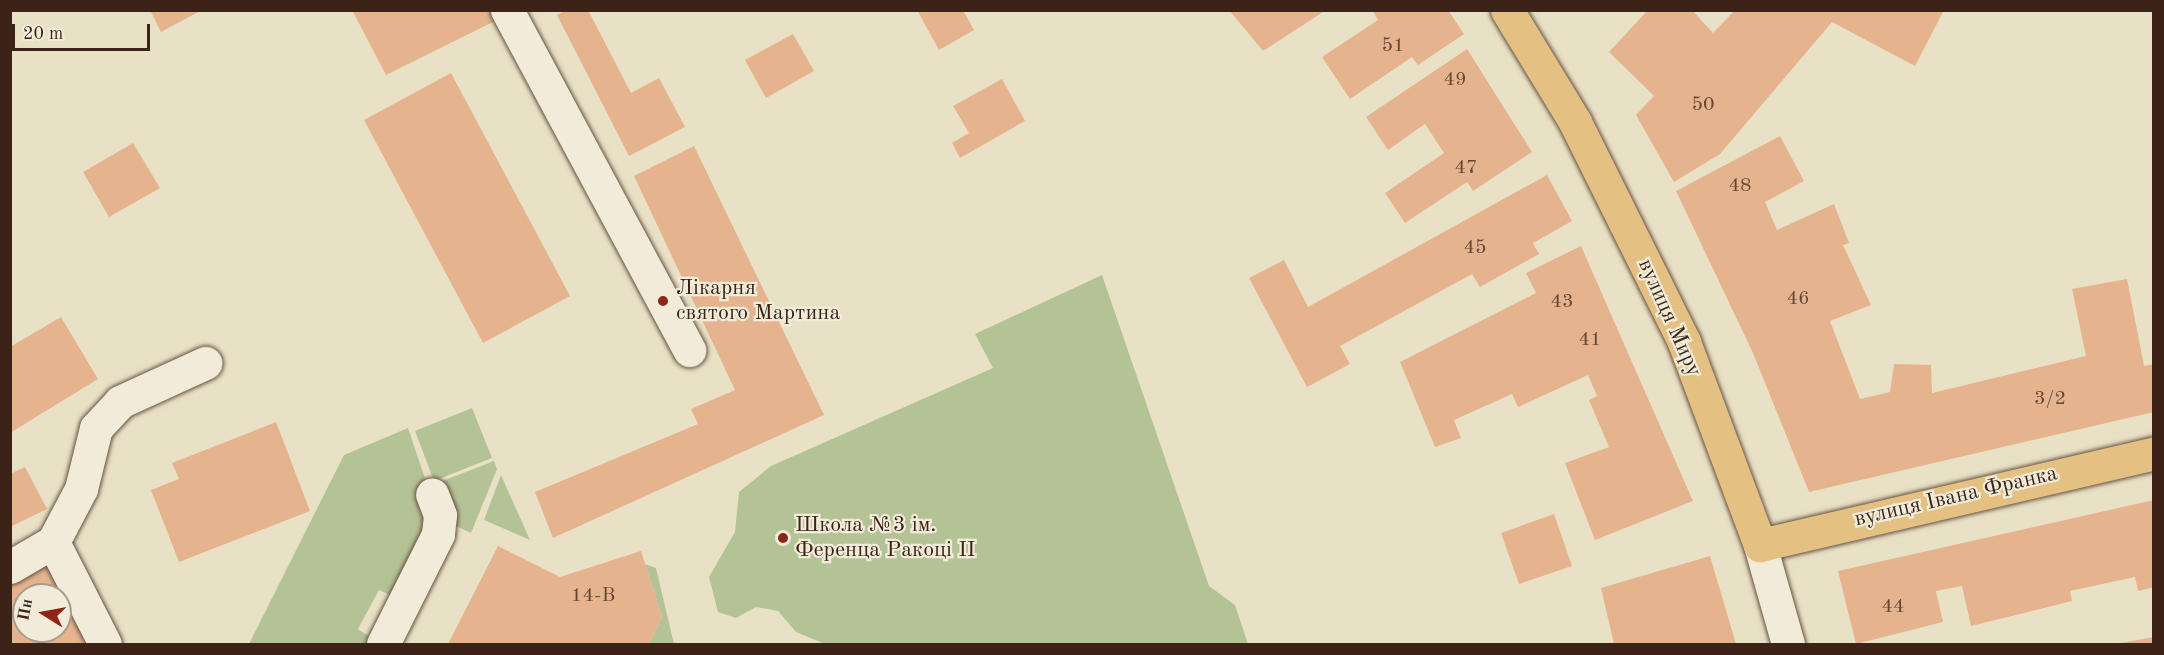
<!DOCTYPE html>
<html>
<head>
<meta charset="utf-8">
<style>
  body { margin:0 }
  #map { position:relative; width:2164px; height:655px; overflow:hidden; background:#e9e1c5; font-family:"Old Standard TT",serif }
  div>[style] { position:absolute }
  .green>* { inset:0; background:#b4c396 }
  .building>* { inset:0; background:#e5b48f }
  .roads { filter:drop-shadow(0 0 2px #675242) drop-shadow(0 0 2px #675242) }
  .minor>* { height:33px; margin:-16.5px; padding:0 16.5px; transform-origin:16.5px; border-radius:16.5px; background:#f1ecd9 }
  .major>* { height:33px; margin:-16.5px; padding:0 16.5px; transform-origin:16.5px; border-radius:16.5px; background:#e4c082 }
  .dots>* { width:16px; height:16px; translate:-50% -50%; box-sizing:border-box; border:3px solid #f1ecd9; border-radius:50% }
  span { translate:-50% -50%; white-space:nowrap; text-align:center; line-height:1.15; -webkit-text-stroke:4.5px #f1ecd9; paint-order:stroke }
  .number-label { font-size:20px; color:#664735 }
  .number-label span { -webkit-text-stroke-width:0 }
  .poi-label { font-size:22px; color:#3c2317 }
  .left { translate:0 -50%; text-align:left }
  .street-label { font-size:22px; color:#3c2317 }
  .frame { position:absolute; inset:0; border:12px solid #3c2317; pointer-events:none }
  .north { position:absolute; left:12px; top:583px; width:60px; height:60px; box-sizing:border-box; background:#f1ecd9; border:2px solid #a99c8b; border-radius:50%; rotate:281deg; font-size:16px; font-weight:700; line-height:24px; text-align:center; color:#3c2317 }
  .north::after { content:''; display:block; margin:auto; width:21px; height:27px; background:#8f2418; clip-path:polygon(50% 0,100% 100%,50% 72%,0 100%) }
  .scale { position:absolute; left:12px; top:24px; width:138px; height:27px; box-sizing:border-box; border:3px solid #3c2317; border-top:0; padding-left:8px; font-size:18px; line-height:21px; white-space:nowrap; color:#3c2317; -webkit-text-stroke:4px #f1ecd9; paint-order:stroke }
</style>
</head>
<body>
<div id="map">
  <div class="green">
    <i style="clip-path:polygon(1102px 275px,1209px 586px,1235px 605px,1248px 644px,825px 644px,796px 632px,778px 611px,756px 607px,736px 618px,718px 612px,709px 577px,735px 532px,739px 492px,771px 466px,993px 368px,975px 334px)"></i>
    <i style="clip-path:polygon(472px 408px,492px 458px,434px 481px,415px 431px)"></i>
    <i style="clip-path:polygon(408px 428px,437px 514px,401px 600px,379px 590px,358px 629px,380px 644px,249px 644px,344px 455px)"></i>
    <i style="clip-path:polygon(494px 461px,497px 469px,471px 533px,452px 524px,435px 484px)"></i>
    <i style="clip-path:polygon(501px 475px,530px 540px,484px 520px)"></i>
    <i style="clip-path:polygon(645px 564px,656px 568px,674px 644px,649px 644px,662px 617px)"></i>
  </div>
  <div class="building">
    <i style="clip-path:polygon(150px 10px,202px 10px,161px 32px)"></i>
    <i style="clip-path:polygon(352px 10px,492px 10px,497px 20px,386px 75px)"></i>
    <i style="clip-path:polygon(566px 10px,588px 10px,631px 93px,659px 78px,685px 127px,629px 156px,557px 15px)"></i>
    <i style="clip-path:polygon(917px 10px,963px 10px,974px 30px,939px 50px)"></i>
    <i style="clip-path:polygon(1229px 10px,1326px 10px,1263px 51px)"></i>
    <i style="clip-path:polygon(1372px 10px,1448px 10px,1464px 34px,1418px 65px,1412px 57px,1350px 99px,1322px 57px,1378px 20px)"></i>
    <i style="clip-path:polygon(1648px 10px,1692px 10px,1713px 33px,1735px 10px,1944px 10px,1915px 66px,1832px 22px,1720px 154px,1674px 182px,1636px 115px,1654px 96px,1609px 52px)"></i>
    <i style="clip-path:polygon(793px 34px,814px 71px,766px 98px,745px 60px)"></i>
    <i style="clip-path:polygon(1467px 49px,1532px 152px,1473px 191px,1467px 182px,1405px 223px,1385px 193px,1444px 153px,1425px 124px,1388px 150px,1366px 117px)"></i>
    <i style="clip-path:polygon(451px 73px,570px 296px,483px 343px,364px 120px)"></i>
    <i style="clip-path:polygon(1002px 79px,1025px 121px,960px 158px,952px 143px,969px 133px,953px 106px)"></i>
    <i style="clip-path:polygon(1780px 136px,1804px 181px,1765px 202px,1777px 230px,1834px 204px,1849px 243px,1843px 245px,1871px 305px,1830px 321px,1860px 399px,1890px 392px,1894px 364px,1931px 365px,1932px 393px,2086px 356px,2072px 289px,2127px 279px,2144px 366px,2154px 364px,2154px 412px,1809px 492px,1753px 353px,1676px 191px)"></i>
    <i style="clip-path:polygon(133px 143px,160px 188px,109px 217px,83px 172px)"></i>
    <i style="clip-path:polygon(694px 146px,824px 415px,553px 538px,535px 492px,698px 424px,691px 409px,735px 390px,634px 176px)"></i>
    <i style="clip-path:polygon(1547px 175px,1572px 221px,1533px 243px,1539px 254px,1480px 287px,1472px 274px,1340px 346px,1350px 364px,1307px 387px,1249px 278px,1284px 260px,1308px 307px)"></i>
    <i style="clip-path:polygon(1581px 246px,1693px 501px,1595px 540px,1565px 463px,1609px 447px,1589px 400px,1597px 396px,1588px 375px,1518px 407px,1512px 394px,1454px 420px,1461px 438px,1435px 447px,1400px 362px,1536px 293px,1526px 273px)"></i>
    <i style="clip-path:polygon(61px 317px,98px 379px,10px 433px,10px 347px)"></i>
    <i style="clip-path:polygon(276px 422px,310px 511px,179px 562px,151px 490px,179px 479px,172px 463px)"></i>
    <i style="clip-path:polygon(25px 467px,47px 509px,10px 527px,10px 474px)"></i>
    <i style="clip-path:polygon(2154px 500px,2154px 587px,2138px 591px,2135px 577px,2070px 591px,2072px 601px,1971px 626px,1962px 586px,1936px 591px,1943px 622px,1856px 644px,1838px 571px)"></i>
    <i style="clip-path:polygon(1554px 514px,1572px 566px,1519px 584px,1501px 533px)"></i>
    <i style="clip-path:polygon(498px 546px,560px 577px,641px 551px,662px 617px,649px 644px,448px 644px)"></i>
    <i style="clip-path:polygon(1710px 556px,1736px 644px,1614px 644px,1601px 588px)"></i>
    <i style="clip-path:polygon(evenodd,46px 561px,89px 644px,10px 644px,10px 579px,46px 561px,24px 595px,60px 595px,60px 631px,24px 631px,24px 595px)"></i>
    <i style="clip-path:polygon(2154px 637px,2154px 644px,2120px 644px,2120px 643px)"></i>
  </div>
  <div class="roads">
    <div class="minor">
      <i style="left:507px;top:10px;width:386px;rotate:61.8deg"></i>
      <i style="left:53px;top:542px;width:114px;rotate:63deg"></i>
      <i style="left:1760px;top:545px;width:103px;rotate:74.2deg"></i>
      <i style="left:10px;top:567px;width:50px;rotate:-30.2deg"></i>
      <i style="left:53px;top:542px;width:60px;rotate:-62.2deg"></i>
      <i style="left:81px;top:489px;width:63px;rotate:-76.2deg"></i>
      <i style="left:96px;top:428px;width:35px;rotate:-47deg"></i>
      <i style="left:120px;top:402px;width:94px;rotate:-24.6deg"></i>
      <i style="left:383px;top:644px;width:123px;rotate:-63.4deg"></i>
      <i style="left:438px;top:534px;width:19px;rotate:-84deg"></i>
      <i style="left:440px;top:515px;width:22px;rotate:-111deg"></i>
    </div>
    <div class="major">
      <i style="left:1507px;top:10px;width:131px;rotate:58.7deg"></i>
      <i style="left:1575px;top:122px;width:246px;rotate:63.6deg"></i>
      <i style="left:1684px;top:342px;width:217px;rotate:69.5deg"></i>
      <i style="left:1760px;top:545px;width:405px;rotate:-13.1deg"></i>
    </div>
  </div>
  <div class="dots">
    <i style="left:663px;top:301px;background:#8f2418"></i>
    <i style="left:783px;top:538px;background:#8f2418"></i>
  </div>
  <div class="number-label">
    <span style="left:1393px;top:46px">51</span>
    <span style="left:1455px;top:80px">49</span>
    <span style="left:1703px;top:105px">50</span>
    <span style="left:1466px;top:168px">47</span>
    <span style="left:1740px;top:186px">48</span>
    <span style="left:1475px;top:248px">45</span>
    <span style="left:1798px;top:299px">46</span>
    <span style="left:1562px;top:302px">43</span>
    <span style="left:1590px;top:340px">41</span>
    <span style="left:2050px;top:399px">3/2</span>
    <span style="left:593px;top:596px">14-В</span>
    <span style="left:1893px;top:607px">44</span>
  </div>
  <div class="poi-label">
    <span class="left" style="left:676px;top:301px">Лікарня<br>святого Мартина</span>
    <span class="left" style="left:795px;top:538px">Школа №3 ім.<br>Ференца Ракоці II</span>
  </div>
  <div class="street-label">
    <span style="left:1669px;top:318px;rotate:66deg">вулиця Миру</span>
    <span style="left:1956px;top:497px;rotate:-13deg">вулиця Івана Франка</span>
  </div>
  <div class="frame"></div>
  <div class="north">Пн</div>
  <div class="scale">20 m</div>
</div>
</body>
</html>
